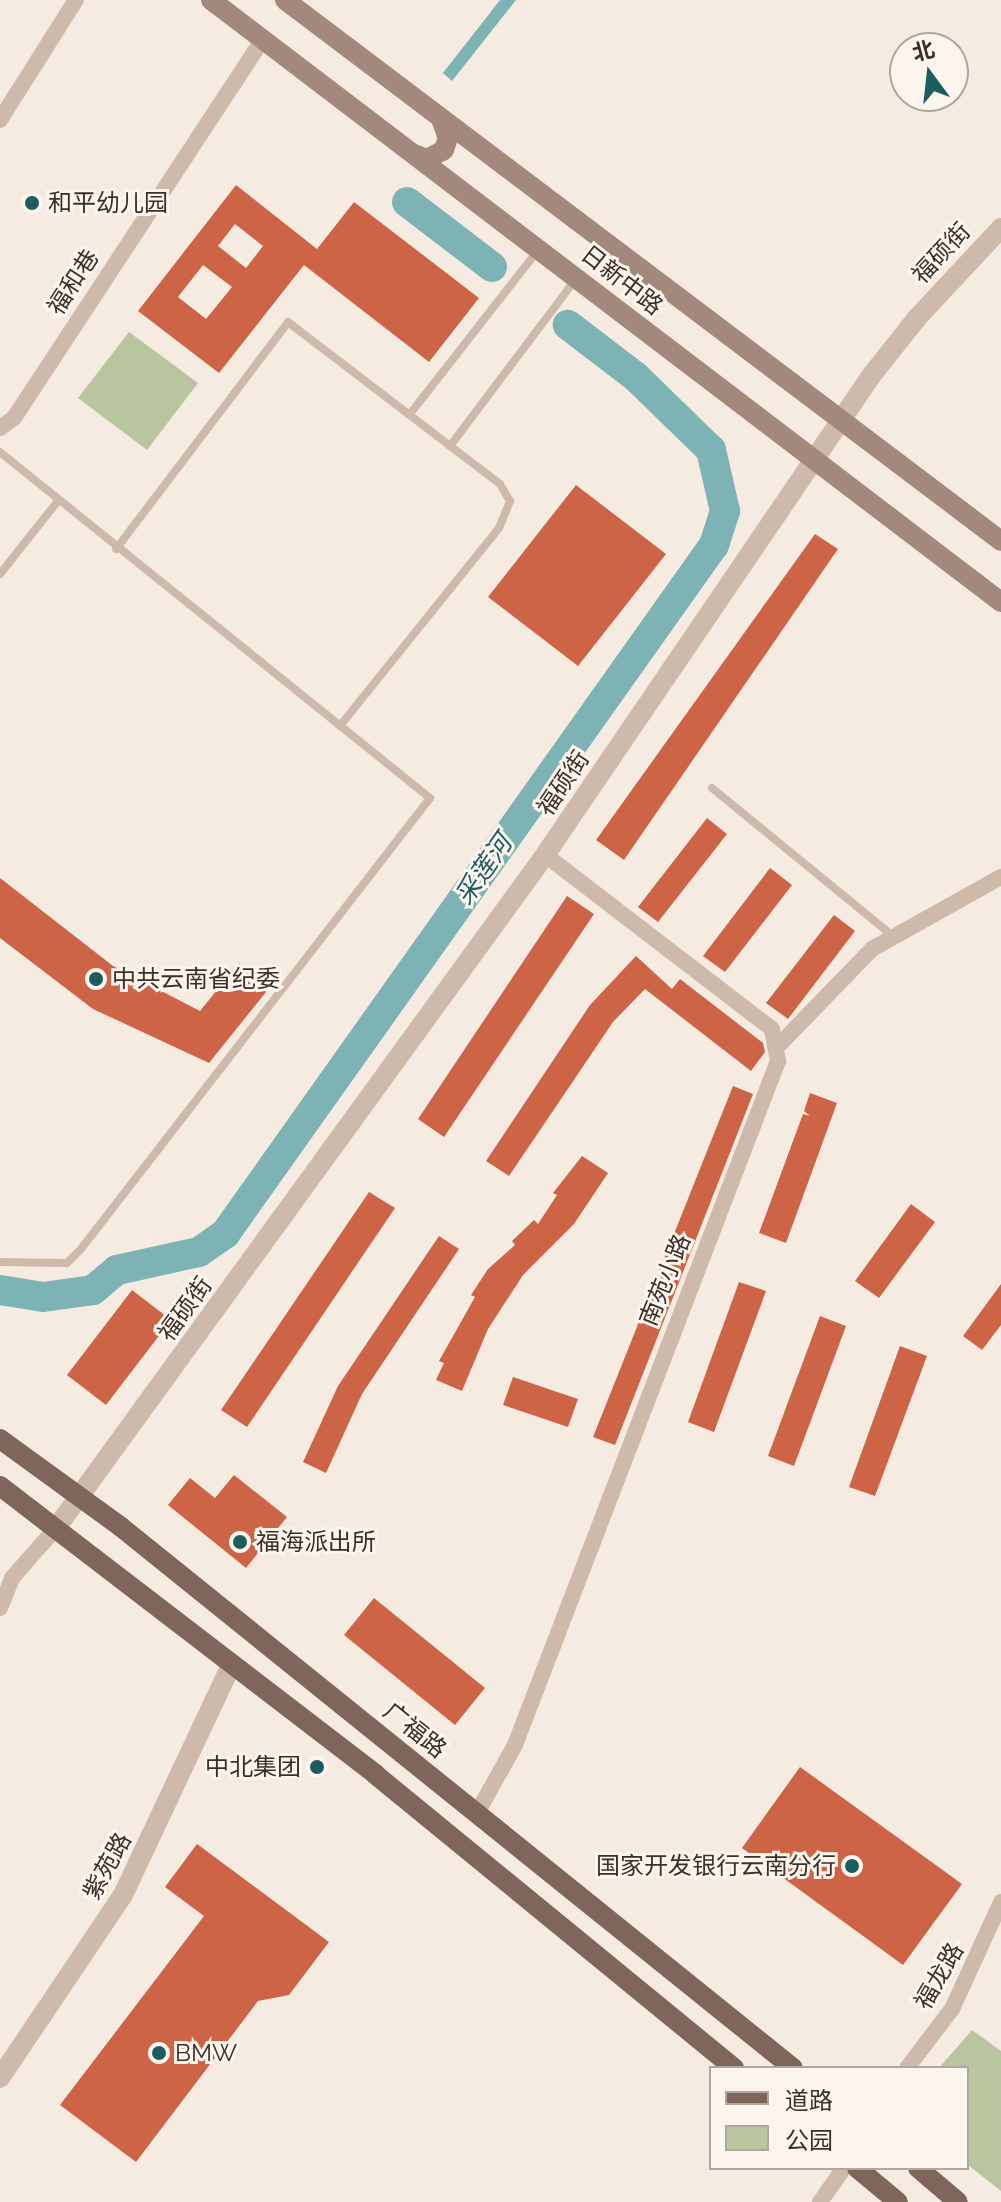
<!DOCTYPE html>
<html>
<head>
<meta charset="utf-8">
<style>
  body { margin:0 }
  #map { position:relative; width:1001px; height:2202px; overflow:hidden; background:#f5ebe0; font-family:Raleway,"Noto Sans SC",sans-serif }
  div>[style] { position:absolute }
  .green>* { inset:0; background:#b9c59f }
  .water>* { inset:0; background:#7db3b4 }
  .river>* { height:30px; margin:-15px; padding:0 15px; transform-origin:15px; border-radius:15px; background:#7db3b4 }
  .building>* { inset:0; background:#cd6446 }
  .service>* { height:8px; margin:-4px; padding:0 4px; transform-origin:4px; border-radius:4px; background:#cebaab }
  .minor>* { height:16px; margin:-8px; padding:0 8px; transform-origin:8px; border-radius:8px; background:#cebaab }
  .tertiary>* { height:20px; margin:-10px; padding:0 10px; transform-origin:10px; border-radius:10px; background:#cebaab }
  .secondary>* { height:20px; margin:-10px; padding:0 10px; transform-origin:10px; border-radius:10px; background:#a2897c }
  .primary>* { height:20px; margin:-10px; padding:0 10px; transform-origin:10px; border-radius:10px; background:#7e665b }
  .dots>* { width:22px; height:22px; translate:-50% -50%; box-sizing:border-box; border:4px solid #fbf5ed; border-radius:50% }
  span { translate:-50% -50%; white-space:nowrap; text-align:center; line-height:1.15; -webkit-text-stroke:6px #fbf5ed; paint-order:stroke }
  .poi-label { font-size:24px; color:#3c2f2a }
  .left { translate:0 -50%; text-align:left }
  .right { translate:-100% -50%; text-align:right }
  .street-label { font-size:24px; color:#3c2f2a }
  .water-label { font-size:26px; color:#1d5d60; font-style:italic }
  .legend { position:absolute; left:709px; top:2066px; width:260px; height:104px; box-sizing:border-box; background:#fbf5ed; border:2px solid #afa69f; margin:0; padding:10px 14px; list-style:none; font-size:24px; color:#3c2f2a }
  .legend li { display:flex; align-items:center; gap:16px; height:40px }
  .legend b { width:40px; border:2px solid #afa69f }
  .north { position:absolute; left:889px; top:32px; width:80px; height:80px; box-sizing:border-box; background:#fbf5ed; border:2px solid #afa69f; border-radius:50%; rotate:345deg; font-size:22px; font-weight:700; line-height:32px; text-align:center; color:#3c2f2a }
  .north::after { content:''; display:block; margin:auto; width:28px; height:36px; background:#1d5d60; clip-path:polygon(50% 0,100% 100%,50% 72%,0 100%) }
</style>
</head>
<body>
<div id="map">
  <div class="green">
    <i style="clip-path:polygon(129px 332px,198px 383px,147px 450px,78px 398px)"></i>
    <i style="clip-path:polygon(972px 2030px,1001px 2051px,1001px 2191px,967px 2164px,967px 2068px,939px 2068px)"></i>
  </div>
  <div class="water">
    <i style="clip-path:polygon(500px 0,516px 0,452px 81px,443px 73px)"></i>
  </div>
  <div class="river">
    <i style="left:407px;top:202px;width:107px;rotate:37.4deg"></i>
    <i style="left:0;top:1290px;width:44px;rotate:9.2deg"></i>
    <i style="left:43px;top:1297px;width:50px;rotate:-8deg"></i>
    <i style="left:93px;top:1290px;width:31px;rotate:-40deg"></i>
    <i style="left:117px;top:1270px;width:84px;rotate:-12.4deg"></i>
    <i style="left:199px;top:1252px;width:32px;rotate:-35deg"></i>
    <i style="left:225px;top:1234px;width:845px;rotate:-54.64deg"></i>
    <i style="left:714px;top:545px;width:36px;rotate:-72deg"></i>
    <i style="left:725px;top:511px;width:63px;rotate:-102.9deg"></i>
    <i style="left:711px;top:450px;width:105px;rotate:-135.8deg"></i>
    <i style="left:636px;top:377px;width:86px;rotate:-142.6deg"></i>
  </div>
  <div class="building">
    <i style="clip-path:polygon(evenodd,236px 185px,317px 249px,354px 202px,479px 298px,429px 362px,304px 265px,219px 373px,138px 311px,236px 185px,235px 224px,263px 246px,246px 268px,218px 246px,235px 224px,236px 185px,203px 265px,232px 287px,206px 319px,178px 297px,203px 265px)"></i>
    <i style="clip-path:polygon(576px 485px,666px 554px,578px 666px,488px 597px)"></i>
    <i style="clip-path:polygon(815px 534px,838px 549px,624px 860px,596px 840px)"></i>
    <i style="clip-path:polygon(707px 818px,727px 834px,658px 922px,638px 907px)"></i>
    <i style="clip-path:polygon(770px 868px,792px 885px,725px 972px,703px 956px)"></i>
    <i style="clip-path:polygon(0 878px,113px 966px,200px 1011px,239px 963px,266px 992px,209px 1063px,93px 1009px,0 938px)"></i>
    <i style="clip-path:polygon(567px 896px,594px 914px,444px 1137px,418px 1119px)"></i>
    <i style="clip-path:polygon(834px 915px,855px 931px,788px 1019px,766px 1003px)"></i>
    <i style="clip-path:polygon(636px 956px,672px 989px,680px 979px,763px 1043px,765px 1052px,751px 1071px,645px 989px,613px 1022px,509px 1176px,486px 1161px,590px 1005px)"></i>
    <i style="clip-path:polygon(733px 1086px,753px 1094px,615px 1445px,593px 1437px)"></i>
    <i style="clip-path:polygon(810px 1093px,837px 1103px,786px 1243px,759px 1233px,803px 1114px,810px 1116px,804px 1111px)"></i>
    <i style="clip-path:polygon(582px 1156px,608px 1173px,574px 1224px,523px 1275px,488px 1329px,462px 1391px,436px 1380px,444px 1363px,439px 1361px,475px 1297px,471px 1295px,488px 1269px,515px 1245px,512px 1241px,534px 1220px,538px 1224px,557px 1195px,553px 1193px)"></i>
    <i style="clip-path:polygon(369px 1192px,395px 1208px,247px 1427px,221px 1410px)"></i>
    <i style="clip-path:polygon(911px 1204px,935px 1222px,879px 1298px,855px 1281px)"></i>
    <i style="clip-path:polygon(439px 1236px,459px 1249px,362px 1394px,326px 1473px,303px 1462px,338px 1386px)"></i>
    <i style="clip-path:polygon(739px 1282px,766px 1291px,714px 1432px,688px 1422px)"></i>
    <i style="clip-path:polygon(1001px 1284px,1001px 1325px,982px 1350px,963px 1336px)"></i>
    <i style="clip-path:polygon(132px 1290px,171px 1320px,106px 1405px,67px 1375px)"></i>
    <i style="clip-path:polygon(820px 1316px,846px 1326px,794px 1466px,768px 1456px)"></i>
    <i style="clip-path:polygon(900px 1346px,927px 1356px,875px 1496px,849px 1487px)"></i>
    <i style="clip-path:polygon(513px 1377px,578px 1399px,568px 1427px,503px 1405px)"></i>
    <i style="clip-path:polygon(234px 1475px,287px 1517px,246px 1568px,168px 1505px,190px 1478px,215px 1498px)"></i>
    <i style="clip-path:polygon(374px 1598px,485px 1688px,455px 1725px,344px 1635px)"></i>
    <i style="clip-path:polygon(800px 1767px,962px 1884px,903px 1965px,742px 1848px)"></i>
    <i style="clip-path:polygon(197px 1844px,329px 1942px,289px 1995px,258px 2001px,136px 2162px,60px 2105px,204px 1916px,165px 1887px)"></i>
  </div>
  <div class="service">
    <i style="left:410px;top:414px;width:209px;rotate:-52deg"></i>
    <i style="left:450px;top:446px;width:208px;rotate:-53deg"></i>
    <i style="left:0;top:452px;width:552px;rotate:38.82deg"></i>
    <i style="left:430px;top:798px;width:570px;rotate:127.73deg"></i>
    <i style="left:81px;top:1249px;width:20px;rotate:135deg"></i>
    <i style="left:67px;top:1263px;width:67px;rotate:-179.1deg"></i>
    <i style="left:116px;top:549px;width:285px;rotate:-52.8deg"></i>
    <i style="left:288px;top:322px;width:267px;rotate:37.4deg"></i>
    <i style="left:500px;top:484px;width:20px;rotate:60deg"></i>
    <i style="left:510px;top:501px;width:29px;rotate:112deg"></i>
    <i style="left:499px;top:528px;width:254px;rotate:128.8deg"></i>
    <i style="left:0;top:574px;width:92px;rotate:-51.6deg"></i>
    <i style="left:712px;top:788px;width:234px;rotate:39.3deg"></i>
  </div>
  <div class="minor">
    <i style="left:0;top:120px;width:142px;rotate:-57.7deg"></i>
    <i style="left:0;top:428px;width:17px;rotate:-36deg"></i>
    <i style="left:14px;top:418px;width:453px;rotate:-56.7deg"></i>
    <i style="left:779px;top:1045px;width:134px;rotate:-45.9deg"></i>
    <i style="left:872px;top:949px;width:148px;rotate:-29.2deg"></i>
    <i style="left:0;top:1608px;width:32px;rotate:-68deg"></i>
    <i style="left:12px;top:1578px;width:68px;rotate:-48.6deg"></i>
    <i style="left:477px;top:1813px;width:78px;rotate:-60.8deg"></i>
    <i style="left:515px;top:1745px;width:733px;rotate:-68.97deg"></i>
    <i style="left:778px;top:1061px;width:33px;rotate:-101deg"></i>
    <i style="left:772px;top:1029px;width:286px;rotate:-142.5deg"></i>
    <i style="left:907px;top:2068px;width:74px;rotate:-52.7deg"></i>
    <i style="left:952px;top:2009px;width:118px;rotate:-65.4deg"></i>
    <i style="left:820px;top:2202px;width:42px;rotate:-54.8deg"></i>
  </div>
  <div class="tertiary">
    <i style="left:57px;top:1527px;width:830px;rotate:-54.01deg"></i>
    <i style="left:545px;top:855px;width:579px;rotate:-55.76deg"></i>
    <i style="left:871px;top:376px;width:74px;rotate:-51.6deg"></i>
    <i style="left:917px;top:318px;width:123px;rotate:-47deg"></i>
    <i style="left:0;top:2078px;width:220px;rotate:-56.1deg"></i>
    <i style="left:123px;top:1895px;width:254px;rotate:-64.8deg"></i>
  </div>
  <div class="secondary">
    <i style="left:211px;top:0;width:993px;rotate:37.31deg"></i>
    <i style="left:285px;top:0;width:897px;rotate:37.07deg"></i>
    <i style="left:414px;top:154px;width:14px;rotate:21deg"></i>
    <i style="left:427px;top:159px;width:19px;rotate:-28deg"></i>
    <i style="left:444px;top:150px;width:13px;rotate:-72deg"></i>
    <i style="left:448px;top:138px;width:20px;rotate:-110deg"></i>
  </div>
  <div class="primary">
    <i style="left:0;top:1439px;width:150px;rotate:36deg"></i>
    <i style="left:121px;top:1527px;width:863px;rotate:38.84deg"></i>
    <i style="left:0;top:1486px;width:474px;rotate:37.5deg"></i>
    <i style="left:376px;top:1775px;width:463px;rotate:39.3deg"></i>
    <i style="left:857px;top:2168px;width:53px;rotate:39.7deg"></i>
    <i style="left:918px;top:2168px;width:52px;rotate:40.4deg"></i>
  </div>
  <div class="dots">
    <i style="left:32px;top:203px;background:#1d5d60"></i>
    <i style="left:96px;top:979px;background:#1d5d60"></i>
    <i style="left:240px;top:1542px;background:#1d5d60"></i>
    <i style="left:317px;top:1767px;background:#1d5d60"></i>
    <i style="left:852px;top:1866px;background:#1d5d60"></i>
    <i style="left:159px;top:2053px;background:#1d5d60"></i>
  </div>
  <div class="poi-label">
    <span class="left" style="left:48px;top:203px">和平幼儿园</span>
    <span class="left" style="left:112px;top:979px">中共云南省纪委</span>
    <span class="left" style="left:256px;top:1542px">福海派出所</span>
    <span class="right" style="left:301px;top:1767px">中北集团</span>
    <span class="right" style="left:836px;top:1866px">国家开发银行云南分行</span>
    <span class="left" style="left:175px;top:2053px">BMW</span>
  </div>
  <div class="street-label">
    <span style="left:941px;top:253px;rotate:-47deg">福硕街</span>
    <span style="left:622px;top:280px;rotate:38deg">日新中路</span>
    <span style="left:73px;top:282px;rotate:-57deg">福和巷</span>
    <span style="left:563px;top:783px;rotate:-56deg">福硕街</span>
    <span style="left:665px;top:1280px;rotate:-68deg">南苑小路</span>
    <span style="left:185px;top:1309px;rotate:-54deg">福硕街</span>
    <span style="left:415px;top:1730px;rotate:39deg">广福路</span>
    <span style="left:107px;top:1866px;rotate:-61deg">紫苑路</span>
    <span style="left:939px;top:1976px;rotate:-60deg">福龙路</span>
  </div>
  <div class="water-label">
    <span style="left:484px;top:870px;rotate:-55deg">采莲河</span>
  </div>
  <ul class="legend">
  <li><b style="height:10px;background:#7e665b"></b>道路</li>
  <li><b style="height:22px;background:#b9c59f"></b>公园</li>
  </ul>
  <div class="north">北</div>
</div>
</body>
</html>
